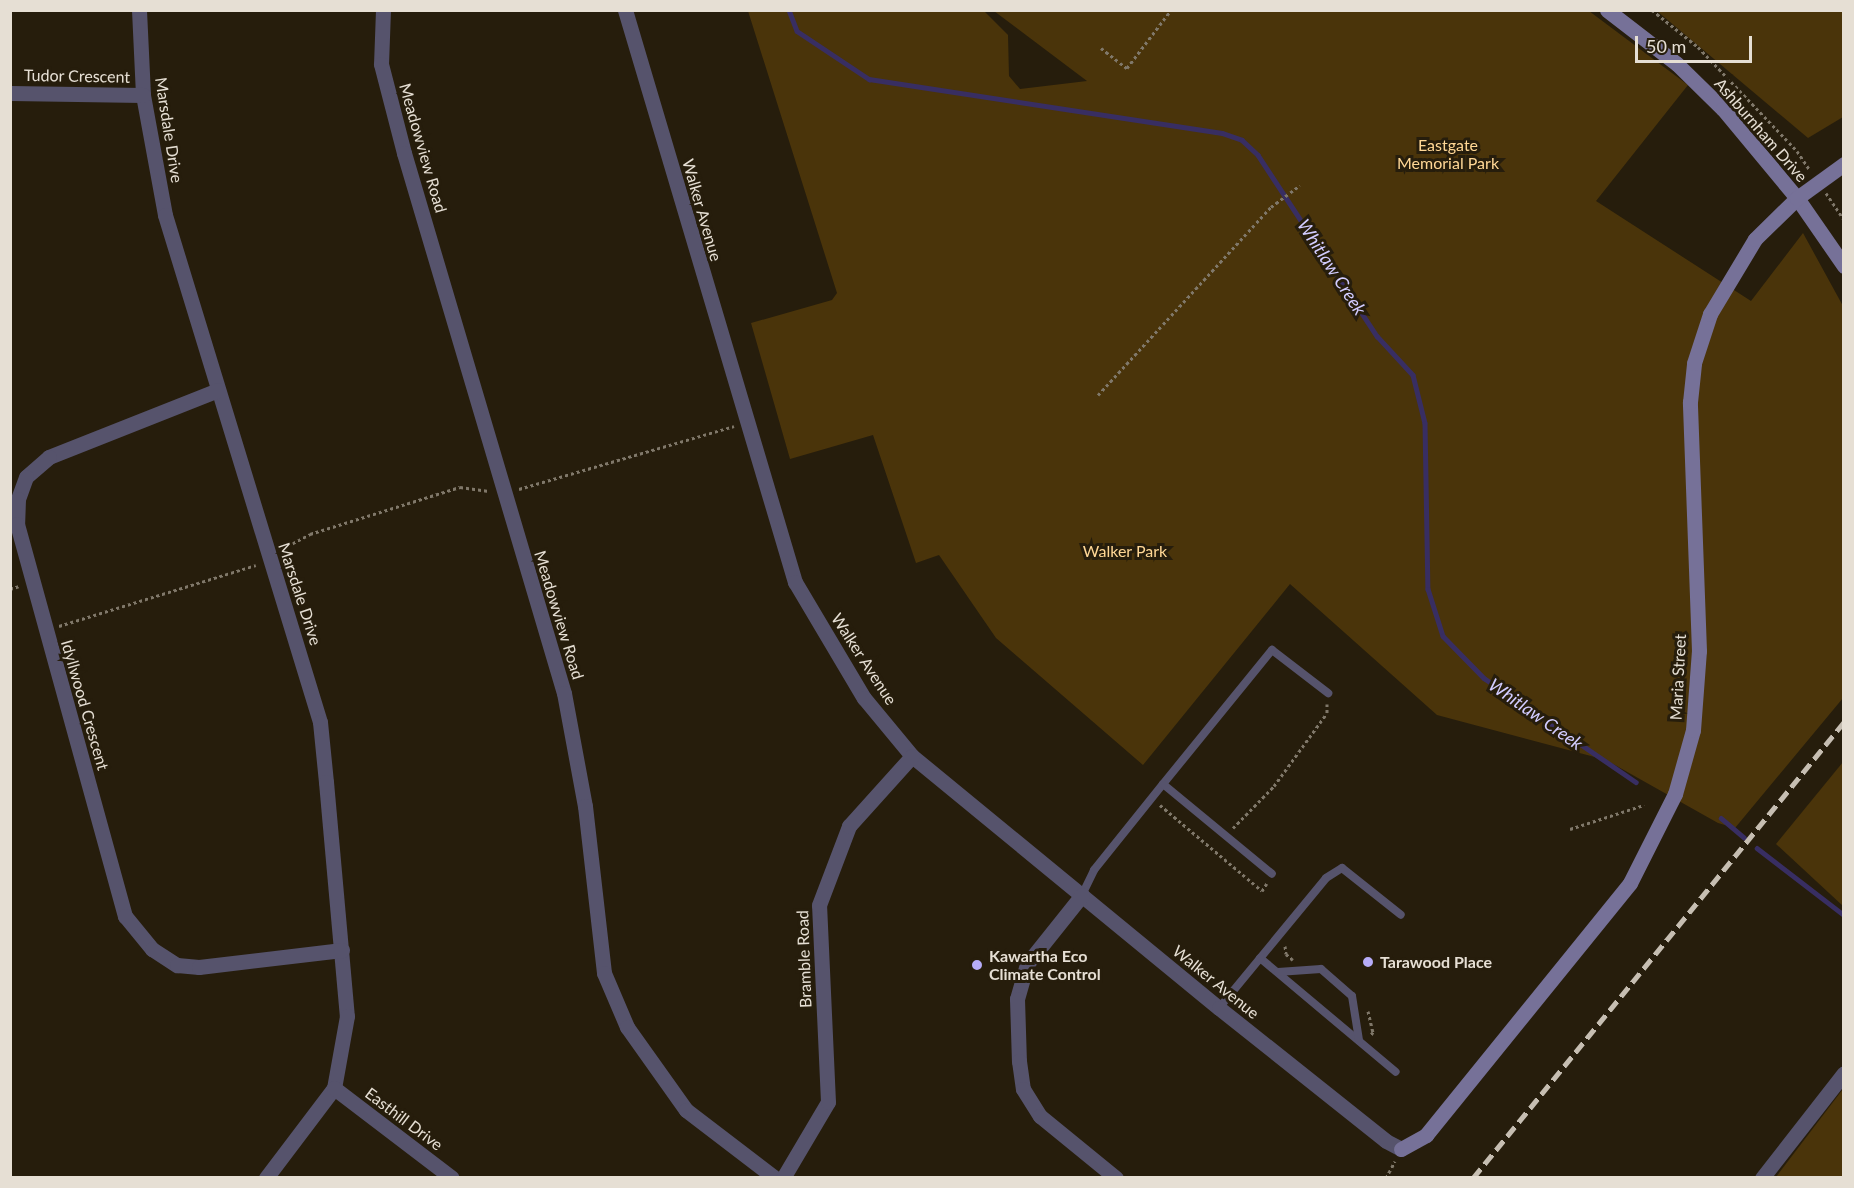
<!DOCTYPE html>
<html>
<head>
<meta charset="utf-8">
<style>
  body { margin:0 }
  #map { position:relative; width:1854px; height:1188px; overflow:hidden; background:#261d0c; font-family:Lato,sans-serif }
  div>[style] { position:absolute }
  .green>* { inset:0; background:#4a340a }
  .stream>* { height:4.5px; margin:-2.25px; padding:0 2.25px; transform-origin:2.25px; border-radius:2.25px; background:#382e62 }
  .path>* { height:3px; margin-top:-1.5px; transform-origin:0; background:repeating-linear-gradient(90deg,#80786a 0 3px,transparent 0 6px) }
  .lane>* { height:8px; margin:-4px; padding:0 4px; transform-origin:4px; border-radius:4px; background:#56536c }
  .street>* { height:15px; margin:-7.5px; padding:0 7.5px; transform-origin:7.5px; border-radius:7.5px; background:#56536c }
  .secondary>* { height:15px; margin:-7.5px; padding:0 7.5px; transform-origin:7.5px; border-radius:7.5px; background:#767198 }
  .rail>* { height:4.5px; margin-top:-2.25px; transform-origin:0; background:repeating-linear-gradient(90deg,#c6beb2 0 12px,transparent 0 18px) }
  .dots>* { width:16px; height:16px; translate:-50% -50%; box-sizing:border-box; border:3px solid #261d0c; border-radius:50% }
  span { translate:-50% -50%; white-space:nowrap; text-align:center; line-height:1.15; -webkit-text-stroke:6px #261d0c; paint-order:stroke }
  .street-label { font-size:16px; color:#e6dfd4 }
  .park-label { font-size:16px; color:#ffd795 }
  .poi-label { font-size:16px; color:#e6dfd4; font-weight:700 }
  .left { translate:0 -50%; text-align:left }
  .water-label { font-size:18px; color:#d2ccff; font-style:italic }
  .frame { position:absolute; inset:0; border:12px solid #e6dfd4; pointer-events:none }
  .scale { position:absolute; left:1635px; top:36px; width:117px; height:27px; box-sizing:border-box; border:3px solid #e6dfd4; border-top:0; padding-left:8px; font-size:18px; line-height:21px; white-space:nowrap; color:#e6dfd4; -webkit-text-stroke:4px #261d0c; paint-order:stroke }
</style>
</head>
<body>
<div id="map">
  <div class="green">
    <i style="clip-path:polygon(748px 11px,984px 11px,1008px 35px,1009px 76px,1020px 89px,1087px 81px,994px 11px,1589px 11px,1688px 85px,1596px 201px,1751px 301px,1803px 233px,1843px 306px,1843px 698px,1735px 828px,1718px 823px,1606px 760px,1437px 715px,1290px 584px,1143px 765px,996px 638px,939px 555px,916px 563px,873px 435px,790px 459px,751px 323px,832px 300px,837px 293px)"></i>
    <i style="clip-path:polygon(1657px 11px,1843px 11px,1843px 117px,1808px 138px)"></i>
    <i style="clip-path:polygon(1843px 762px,1844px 762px,1843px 906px,1776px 844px)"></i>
    <i style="clip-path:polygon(1843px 1089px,1843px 1177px,1776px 1177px)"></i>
  </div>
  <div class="stream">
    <i style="left:789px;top:10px;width:22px;rotate:69deg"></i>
    <i style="left:797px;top:31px;width:87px;rotate:33.7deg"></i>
    <i style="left:869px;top:79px;width:357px;rotate:8.7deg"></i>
    <i style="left:1222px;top:133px;width:21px;rotate:19deg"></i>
    <i style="left:1242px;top:140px;width:22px;rotate:43deg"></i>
    <i style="left:1258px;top:155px;width:217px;rotate:56.7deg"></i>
    <i style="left:1377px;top:336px;width:53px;rotate:47.3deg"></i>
    <i style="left:1413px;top:375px;width:49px;rotate:76deg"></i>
    <i style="left:1425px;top:423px;width:166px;rotate:89deg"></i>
    <i style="left:1428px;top:589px;width:49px;rotate:72.3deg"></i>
    <i style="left:1443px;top:636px;width:59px;rotate:45.7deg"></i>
    <i style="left:1484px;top:678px;width:184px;rotate:34.4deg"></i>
    <i style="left:1721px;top:818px;width:30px;rotate:40deg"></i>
    <i style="left:1757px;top:848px;width:110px;rotate:37.6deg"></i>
  </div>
  <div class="path">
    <i style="left:1652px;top:10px;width:59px;rotate:38.8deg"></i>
    <i style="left:1698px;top:47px;width:144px;rotate:46.4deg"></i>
    <i style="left:1797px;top:151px;width:23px;rotate:56deg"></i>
    <i style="left:1101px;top:48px;width:33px;rotate:38deg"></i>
    <i style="left:1127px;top:68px;width:73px;rotate:-52.8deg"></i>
    <i style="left:1826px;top:193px;width:32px;rotate:56deg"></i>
    <i style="left:1098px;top:395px;width:255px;rotate:-47.4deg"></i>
    <i style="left:1271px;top:207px;width:36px;rotate:-37deg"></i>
    <i style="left:519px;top:489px;width:224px;rotate:-16.3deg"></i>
    <i style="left:282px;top:549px;width:32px;rotate:-28deg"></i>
    <i style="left:310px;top:534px;width:157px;rotate:-17.4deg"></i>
    <i style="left:460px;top:487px;width:29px;rotate:8deg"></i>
    <i style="left:10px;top:589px;width:9px;rotate:-18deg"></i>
    <i style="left:59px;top:626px;width:206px;rotate:-17.2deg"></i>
    <i style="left:1160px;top:805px;width:133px;rotate:40.1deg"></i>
    <i style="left:1262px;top:891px;width:9px;rotate:-58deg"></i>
    <i style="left:1233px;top:828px;width:59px;rotate:-45.7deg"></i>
    <i style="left:1274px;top:786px;width:90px;rotate:-54deg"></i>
    <i style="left:1327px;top:713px;width:9px;rotate:-90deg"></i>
    <i style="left:1570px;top:829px;width:78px;rotate:-18deg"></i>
    <i style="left:1285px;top:946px;width:8px;rotate:83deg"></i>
    <i style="left:1286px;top:954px;width:9px;rotate:41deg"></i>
    <i style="left:1368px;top:1011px;width:22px;rotate:77deg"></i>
    <i style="left:1373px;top:1032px;width:5px;rotate:127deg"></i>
    <i style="left:1386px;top:1178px;width:19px;rotate:-62deg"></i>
  </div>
  <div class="lane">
    <i style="left:1163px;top:784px;width:173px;rotate:-50.9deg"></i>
    <i style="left:1272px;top:650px;width:71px;rotate:37.5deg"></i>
    <i style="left:1082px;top:895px;width:28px;rotate:-64deg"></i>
    <i style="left:1094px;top:870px;width:110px;rotate:-51.3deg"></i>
    <i style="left:1163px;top:784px;width:141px;rotate:39.5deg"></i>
    <i style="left:1260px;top:958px;width:177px;rotate:40deg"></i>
    <i style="left:1278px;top:972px;width:43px;rotate:-4deg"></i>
    <i style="left:1321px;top:969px;width:41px;rotate:41.1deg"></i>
    <i style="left:1352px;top:996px;width:45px;rotate:81deg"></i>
    <i style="left:1219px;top:1008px;width:168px;rotate:-50.5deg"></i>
    <i style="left:1326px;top:878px;width:19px;rotate:-32deg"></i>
    <i style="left:1342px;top:868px;width:75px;rotate:38.5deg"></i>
  </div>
  <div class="street">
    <i style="left:139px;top:10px;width:85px;rotate:87.3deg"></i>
    <i style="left:143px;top:95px;width:122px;rotate:79.6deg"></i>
    <i style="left:165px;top:215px;width:530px;rotate:73deg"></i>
    <i style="left:320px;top:722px;width:60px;rotate:84.3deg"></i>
    <i style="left:326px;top:782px;width:235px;rotate:84.9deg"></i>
    <i style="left:347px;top:1016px;width:73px;rotate:100.2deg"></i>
    <i style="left:334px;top:1088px;width:113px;rotate:127.1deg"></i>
    <i style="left:383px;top:10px;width:54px;rotate:92.1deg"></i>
    <i style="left:381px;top:64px;width:92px;rotate:75.5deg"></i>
    <i style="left:404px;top:153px;width:563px;rotate:73.5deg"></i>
    <i style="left:564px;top:693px;width:115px;rotate:79.5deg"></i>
    <i style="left:585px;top:806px;width:168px;rotate:83.5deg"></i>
    <i style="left:604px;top:973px;width:59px;rotate:66.9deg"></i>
    <i style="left:627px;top:1027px;width:102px;rotate:54.6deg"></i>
    <i style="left:686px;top:1110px;width:112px;rotate:37.4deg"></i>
    <i style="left:625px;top:10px;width:597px;rotate:73.45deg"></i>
    <i style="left:795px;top:582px;width:135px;rotate:59.3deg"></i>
    <i style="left:864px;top:698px;width:75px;rotate:50.4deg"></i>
    <i style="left:912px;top:756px;width:397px;rotate:39.4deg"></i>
    <i style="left:1219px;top:1008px;width:213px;rotate:38.5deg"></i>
    <i style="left:1386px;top:1141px;width:17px;rotate:28deg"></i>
    <i style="left:10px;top:93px;width:133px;rotate:0.9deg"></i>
    <i style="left:218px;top:390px;width:182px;rotate:158.4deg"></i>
    <i style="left:49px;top:457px;width:30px;rotate:139deg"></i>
    <i style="left:26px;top:477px;width:23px;rotate:110deg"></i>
    <i style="left:18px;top:499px;width:25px;rotate:92deg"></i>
    <i style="left:17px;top:524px;width:407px;rotate:74.6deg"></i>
    <i style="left:125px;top:916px;width:43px;rotate:50.7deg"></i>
    <i style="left:152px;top:949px;width:30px;rotate:33deg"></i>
    <i style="left:177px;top:965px;width:22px;rotate:5deg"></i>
    <i style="left:199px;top:967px;width:144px;rotate:-6.8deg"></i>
    <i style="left:1082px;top:895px;width:88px;rotate:128.6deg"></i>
    <i style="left:1027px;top:964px;width:36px;rotate:106deg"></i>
    <i style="left:1017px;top:999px;width:62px;rotate:88.2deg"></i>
    <i style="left:1019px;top:1061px;width:28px;rotate:82deg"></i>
    <i style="left:1023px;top:1089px;width:32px;rotate:58deg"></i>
    <i style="left:1040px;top:1116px;width:98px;rotate:39.2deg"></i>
    <i style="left:334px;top:1088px;width:148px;rotate:37.3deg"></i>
    <i style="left:783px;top:1178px;width:88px;rotate:-59.4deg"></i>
    <i style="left:828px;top:1102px;width:197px;rotate:-92.6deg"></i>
    <i style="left:819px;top:905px;width:85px;rotate:-69.2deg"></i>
    <i style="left:849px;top:826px;width:94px;rotate:-48deg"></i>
    <i style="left:1762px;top:1178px;width:133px;rotate:-52deg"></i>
  </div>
  <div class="secondary">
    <i style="left:1607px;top:10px;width:88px;rotate:37.6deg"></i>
    <i style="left:1677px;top:64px;width:64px;rotate:44.4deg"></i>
    <i style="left:1723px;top:109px;width:116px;rotate:50.3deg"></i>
    <i style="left:1797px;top:198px;width:83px;rotate:55.3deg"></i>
    <i style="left:1401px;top:1149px;width:29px;rotate:-29deg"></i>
    <i style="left:1426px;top:1135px;width:324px;rotate:-51deg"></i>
    <i style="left:1630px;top:883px;width:100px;rotate:-63.2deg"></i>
    <i style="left:1675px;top:794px;width:66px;rotate:-74.3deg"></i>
    <i style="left:1693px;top:730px;width:79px;rotate:-85.7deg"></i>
    <i style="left:1699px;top:651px;width:249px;rotate:-92.1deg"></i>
    <i style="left:1690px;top:402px;width:39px;rotate:-84deg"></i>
    <i style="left:1694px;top:363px;width:52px;rotate:-71.9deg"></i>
    <i style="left:1710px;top:314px;width:87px;rotate:-59deg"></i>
    <i style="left:1755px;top:239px;width:59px;rotate:-44.3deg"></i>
    <i style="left:1797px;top:198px;width:58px;rotate:-35.9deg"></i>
  </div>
  <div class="rail">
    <i style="left:1473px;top:1178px;width:588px;rotate:-50.87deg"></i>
  </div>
  <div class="dots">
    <i style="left:1368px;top:962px;background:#b6acf8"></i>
    <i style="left:977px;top:965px;background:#b6acf8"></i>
  </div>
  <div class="street-label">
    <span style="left:77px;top:76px;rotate:1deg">Tudor Crescent</span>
    <span style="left:169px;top:130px;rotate:81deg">Marsdale Drive</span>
    <span style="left:1761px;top:130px;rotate:49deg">Ashburnham Drive</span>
    <span style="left:423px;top:148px;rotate:74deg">Meadowview Road</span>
    <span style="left:702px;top:210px;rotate:74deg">Walker Avenue</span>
    <span style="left:300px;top:594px;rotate:72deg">Marsdale Drive</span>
    <span style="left:559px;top:615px;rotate:73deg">Meadowview Road</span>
    <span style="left:864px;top:659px;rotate:57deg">Walker Avenue</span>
    <span style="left:1678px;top:677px;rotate:-87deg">Maria Street</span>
    <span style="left:85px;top:705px;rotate:74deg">Idyllwood Crescent</span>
    <span style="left:804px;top:959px;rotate:-92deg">Bramble Road</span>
    <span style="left:1216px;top:982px;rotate:39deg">Walker Avenue</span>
    <span style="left:404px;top:1119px;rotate:37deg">Easthill Drive</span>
  </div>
  <div class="park-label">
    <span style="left:1448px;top:154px">Eastgate<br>Memorial Park</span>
    <span style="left:1125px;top:551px">Walker Park</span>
  </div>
  <div class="poi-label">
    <span class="left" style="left:989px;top:965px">Kawartha Eco<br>Climate Control</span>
    <span class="left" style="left:1380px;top:962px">Tarawood Place</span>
  </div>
  <div class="water-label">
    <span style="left:1332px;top:267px;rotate:57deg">Whitlaw Creek</span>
    <span style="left:1536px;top:714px;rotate:35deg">Whitlaw Creek</span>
  </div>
  <div class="frame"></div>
  <div class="scale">50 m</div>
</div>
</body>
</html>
